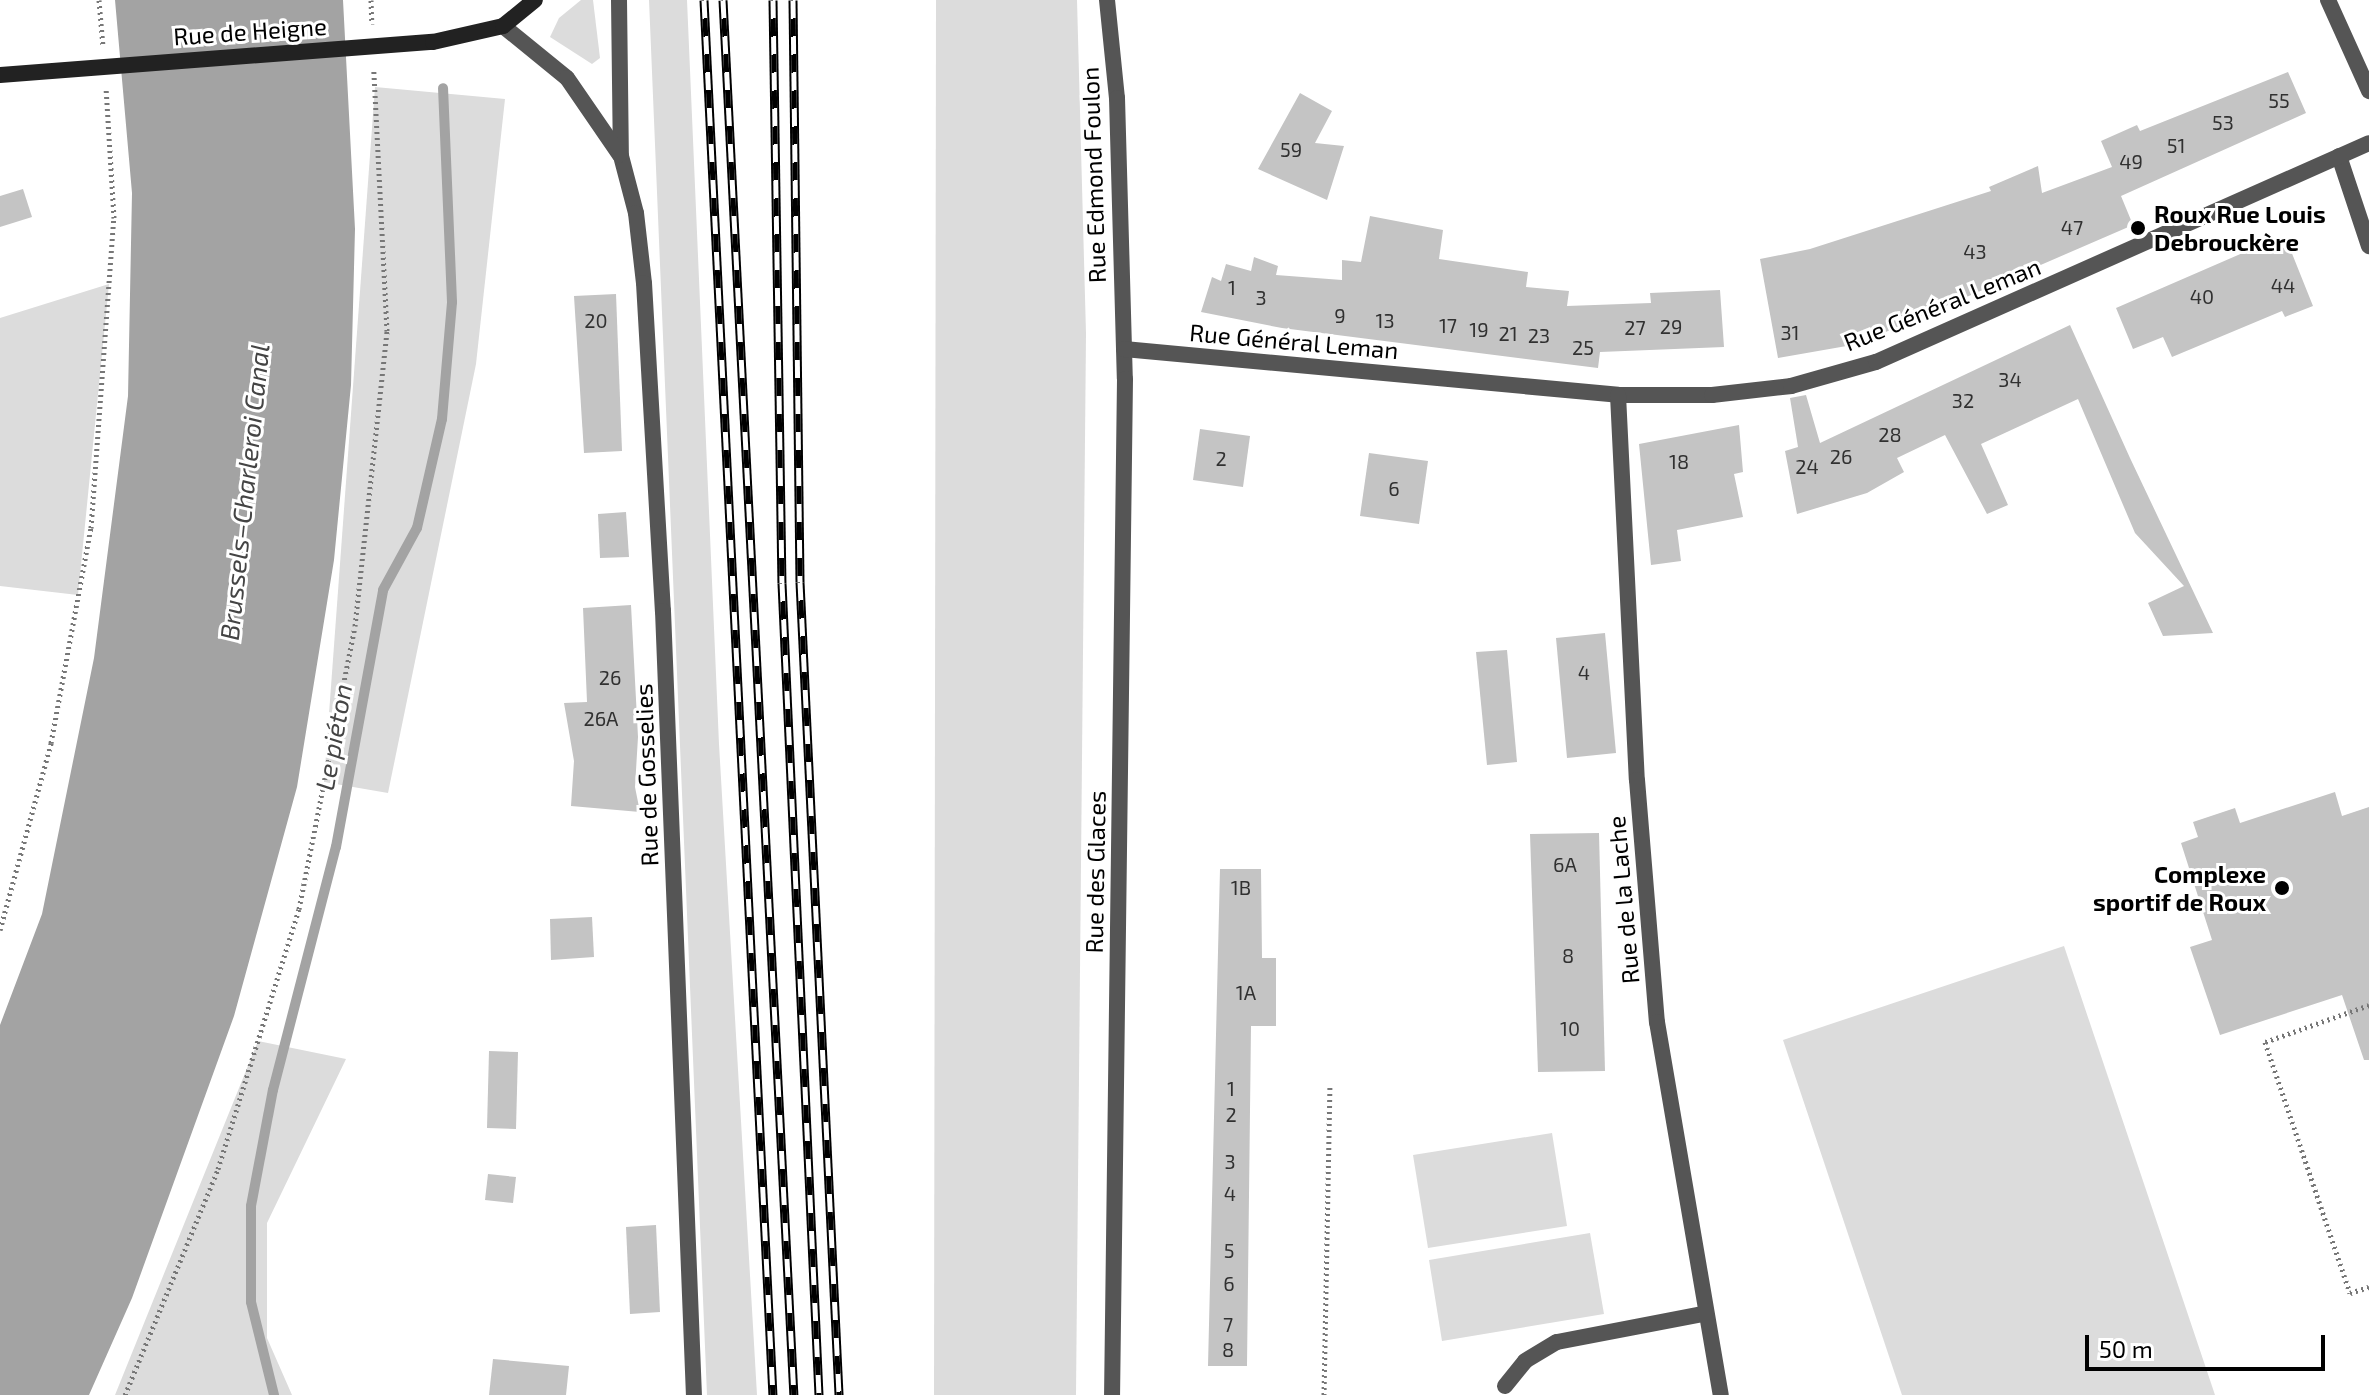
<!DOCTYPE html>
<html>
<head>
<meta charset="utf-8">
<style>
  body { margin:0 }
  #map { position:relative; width:2369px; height:1395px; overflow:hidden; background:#fff; font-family:"Exo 2",sans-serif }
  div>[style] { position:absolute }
  .green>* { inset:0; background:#dcdcdc }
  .water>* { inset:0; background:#a3a3a3 }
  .stream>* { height:10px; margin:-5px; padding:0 5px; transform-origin:5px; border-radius:5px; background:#a3a3a3 }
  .building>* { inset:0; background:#c4c4c4 }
  .path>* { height:5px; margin-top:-2.5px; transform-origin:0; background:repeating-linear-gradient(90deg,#777 0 2px,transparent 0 6px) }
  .lane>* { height:16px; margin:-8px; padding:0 8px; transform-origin:8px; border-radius:8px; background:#555 }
  .street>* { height:16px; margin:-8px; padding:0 8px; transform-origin:8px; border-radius:8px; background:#555 }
  .secondary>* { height:16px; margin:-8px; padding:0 8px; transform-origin:8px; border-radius:8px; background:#222 }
  .rail>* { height:9px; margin-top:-4.5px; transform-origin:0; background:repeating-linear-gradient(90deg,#fff 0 18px,#000 0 36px); box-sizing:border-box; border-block:2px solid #000 }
  .dots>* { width:22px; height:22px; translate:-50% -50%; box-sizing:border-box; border:4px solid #fff; border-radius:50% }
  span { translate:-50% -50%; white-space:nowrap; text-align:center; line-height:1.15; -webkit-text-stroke:6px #fff; paint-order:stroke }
  .number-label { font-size:20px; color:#313131 }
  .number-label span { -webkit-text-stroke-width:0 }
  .street-label { font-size:24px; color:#000 }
  .poi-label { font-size:24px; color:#000; font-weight:700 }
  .left { translate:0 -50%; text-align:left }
  .right { translate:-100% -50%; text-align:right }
  .water-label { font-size:26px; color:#444; font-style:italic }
  .scale { position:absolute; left:2085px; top:1335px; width:240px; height:36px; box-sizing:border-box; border:4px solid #000; border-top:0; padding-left:10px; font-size:24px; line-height:28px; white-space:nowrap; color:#000; -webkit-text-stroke:6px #fff; paint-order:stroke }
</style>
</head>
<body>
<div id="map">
  <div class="green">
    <i style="clip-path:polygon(581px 0,593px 0,600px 58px,592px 64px,550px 37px,559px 18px)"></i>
    <i style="clip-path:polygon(649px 0,687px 0,719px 744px,757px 1395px,707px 1395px)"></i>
    <i style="clip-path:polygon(936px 0,1077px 0,1086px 334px,1076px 1395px,934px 1395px)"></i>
    <i style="clip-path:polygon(375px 87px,505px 99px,476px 364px,388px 793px,324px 782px)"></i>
    <i style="clip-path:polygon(109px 284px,78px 595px,0 586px,0 318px)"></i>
    <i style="clip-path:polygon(2064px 946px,2215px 1395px,1902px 1395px,1783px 1040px)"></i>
    <i style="clip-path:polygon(258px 1041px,346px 1059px,267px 1223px,267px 1338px,292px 1395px,115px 1395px)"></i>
    <i style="clip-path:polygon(1552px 1133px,1567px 1226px,1428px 1248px,1413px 1155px)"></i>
    <i style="clip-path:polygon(1590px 1233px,1604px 1314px,1442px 1341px,1429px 1260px)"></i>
  </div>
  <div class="water">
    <i style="clip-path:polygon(115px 0,343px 0,355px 229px,351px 385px,334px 560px,297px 787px,234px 1016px,132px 1298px,89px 1395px,0 1395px,0 1025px,42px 914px,94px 658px,128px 396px,132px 193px)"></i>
  </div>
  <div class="stream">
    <i style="left:274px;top:1395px;width:96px;rotate:-103.9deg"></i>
    <i style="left:251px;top:1302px;width:96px;rotate:-90deg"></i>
    <i style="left:251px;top:1206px;width:118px;rotate:-79.3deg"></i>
    <i style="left:273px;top:1090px;width:251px;rotate:-75.5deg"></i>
    <i style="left:336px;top:847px;width:261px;rotate:-79.6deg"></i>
    <i style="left:383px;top:590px;width:71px;rotate:-61.3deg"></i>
    <i style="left:417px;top:528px;width:112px;rotate:-77.1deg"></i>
    <i style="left:442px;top:419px;width:117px;rotate:-85.1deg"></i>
    <i style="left:452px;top:302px;width:214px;rotate:-92.4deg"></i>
  </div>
  <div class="building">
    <i style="clip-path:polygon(2288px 72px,2306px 113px,2121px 196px,2133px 225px,1858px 344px,1778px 358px,1760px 259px,1810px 249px,1991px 191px,1989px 187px,2038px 166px,2042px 193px,2112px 167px,2101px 141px,2137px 125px,2140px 131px)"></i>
    <i style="clip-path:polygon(1300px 93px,1332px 111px,1315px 143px,1344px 146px,1327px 200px,1258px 169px)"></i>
    <i style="clip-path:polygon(23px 189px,32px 217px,0 227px,0 196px)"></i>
    <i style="clip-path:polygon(1370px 216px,1443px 230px,1439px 259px,1528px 272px,1526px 287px,1569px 291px,1567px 306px,1651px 303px,1650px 293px,1720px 290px,1724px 347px,1600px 352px,1598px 368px,1282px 328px,1201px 312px,1212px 277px,1221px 281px,1226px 264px,1251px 271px,1254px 257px,1278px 266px,1276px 275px,1342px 280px,1342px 260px,1361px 262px)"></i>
    <i style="clip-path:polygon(2268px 242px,2272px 252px,2289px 246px,2313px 306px,2285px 317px,2282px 311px,2172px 357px,2163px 337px,2133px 349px,2116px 308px)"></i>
    <i style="clip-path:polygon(616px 294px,622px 451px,584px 453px,574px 296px)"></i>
    <i style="clip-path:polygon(2070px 325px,2130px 458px,2213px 633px,2163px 636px,2148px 603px,2184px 586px,2135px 533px,2078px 399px,1981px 444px,2008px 505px,1987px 514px,1945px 435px,1897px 458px,1904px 472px,1867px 493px,1797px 514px,1785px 451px,1798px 447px,1790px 398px,1806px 395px,1820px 443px)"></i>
    <i style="clip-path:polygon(1739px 425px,1743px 472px,1734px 474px,1743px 517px,1677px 530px,1681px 561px,1651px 565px,1639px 444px)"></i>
    <i style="clip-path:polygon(1200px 429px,1250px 436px,1243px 487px,1193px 480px)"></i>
    <i style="clip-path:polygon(1369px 453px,1428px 461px,1419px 524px,1360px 516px)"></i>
    <i style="clip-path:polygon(626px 512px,629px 557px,600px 558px,598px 514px)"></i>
    <i style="clip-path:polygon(631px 605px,638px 737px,635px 787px,640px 812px,571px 806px,574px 761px,564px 703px,587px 702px,583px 608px)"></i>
    <i style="clip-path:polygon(1605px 633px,1616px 753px,1567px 758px,1556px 638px)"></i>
    <i style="clip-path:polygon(1507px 650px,1517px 762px,1487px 765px,1476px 652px)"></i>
    <i style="clip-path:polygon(2335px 792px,2342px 816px,2369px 807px,2369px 1060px,2364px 1060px,2342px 995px,2220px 1035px,2190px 947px,2212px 940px,2181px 843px,2198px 837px,2193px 822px,2235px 808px,2240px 823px)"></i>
    <i style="clip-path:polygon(1599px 833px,1605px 1071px,1538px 1072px,1530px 834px)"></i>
    <i style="clip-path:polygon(1220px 869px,1261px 869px,1262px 958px,1276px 958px,1276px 1026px,1251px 1026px,1247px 1366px,1208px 1366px)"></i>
    <i style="clip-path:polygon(592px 917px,594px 957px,551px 960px,550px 919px)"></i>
    <i style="clip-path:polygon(489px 1051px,518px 1052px,516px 1129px,487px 1128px)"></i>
    <i style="clip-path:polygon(488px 1174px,516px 1177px,513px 1203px,485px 1200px)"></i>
    <i style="clip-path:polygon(656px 1225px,660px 1312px,630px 1314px,626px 1227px)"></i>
    <i style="clip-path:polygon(493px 1359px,569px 1366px,566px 1395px,489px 1395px)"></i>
  </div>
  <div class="path">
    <i style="left:99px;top:0;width:47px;rotate:85.1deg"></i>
    <i style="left:371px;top:0;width:24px;rotate:88deg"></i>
    <i style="left:0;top:930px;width:194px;rotate:-74.7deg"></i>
    <i style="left:51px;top:743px;width:219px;rotate:-79.5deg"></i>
    <i style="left:91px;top:528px;width:311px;rotate:-85.8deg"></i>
    <i style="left:114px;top:218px;width:129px;rotate:-93.5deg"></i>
    <i style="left:2369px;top:1005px;width:110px;rotate:160.4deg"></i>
    <i style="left:2265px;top:1042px;width:265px;rotate:71.3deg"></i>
    <i style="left:2350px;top:1293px;width:20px;rotate:-18deg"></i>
    <i style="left:125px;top:1395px;width:244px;rotate:-67.6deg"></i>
    <i style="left:218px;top:1169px;width:272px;rotate:-72.7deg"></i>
    <i style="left:299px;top:909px;width:288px;rotate:-78.8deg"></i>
    <i style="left:355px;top:626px;width:297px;rotate:-83.8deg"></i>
    <i style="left:387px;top:331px;width:261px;rotate:-92.9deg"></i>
    <i style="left:1324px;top:1395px;width:310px;rotate:-88.9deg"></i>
  </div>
  <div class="lane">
    <i style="left:1505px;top:1386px;width:32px;rotate:-51deg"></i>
    <i style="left:1525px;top:1361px;width:37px;rotate:-31deg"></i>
    <i style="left:1557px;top:1342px;width:149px;rotate:-10.9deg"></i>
  </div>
  <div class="street">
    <i style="left:619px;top:0;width:156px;rotate:89.3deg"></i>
    <i style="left:621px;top:156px;width:59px;rotate:75.3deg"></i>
    <i style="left:636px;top:213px;width:70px;rotate:83.5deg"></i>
    <i style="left:644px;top:283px;width:329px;rotate:86.7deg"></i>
    <i style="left:663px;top:611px;width:785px;rotate:87.74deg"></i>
    <i style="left:1107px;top:0;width:99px;rotate:84.2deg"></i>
    <i style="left:1117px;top:98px;width:281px;rotate:88.4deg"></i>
    <i style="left:1125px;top:379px;width:1016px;rotate:90.73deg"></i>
    <i style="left:2328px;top:0;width:100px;rotate:65.7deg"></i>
    <i style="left:503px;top:26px;width:82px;rotate:39.1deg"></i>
    <i style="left:567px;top:78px;width:93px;rotate:55.5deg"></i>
    <i style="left:2339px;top:156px;width:95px;rotate:71.6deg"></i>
    <i style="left:1124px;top:349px;width:496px;rotate:5.3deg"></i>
    <i style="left:1618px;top:395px;width:94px"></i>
    <i style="left:1712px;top:395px;width:80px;rotate:-6.5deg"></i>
    <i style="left:1791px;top:386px;width:88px;rotate:-15.8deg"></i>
    <i style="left:1876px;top:362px;width:539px;rotate:-23.95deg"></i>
    <i style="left:1618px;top:395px;width:385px;rotate:87.2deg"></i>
    <i style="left:1637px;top:780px;width:243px;rotate:85.3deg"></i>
    <i style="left:1657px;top:1022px;width:378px;rotate:80.3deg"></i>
  </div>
  <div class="secondary">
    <i style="left:0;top:75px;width:434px;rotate:-4.4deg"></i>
    <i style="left:433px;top:42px;width:72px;rotate:-12.9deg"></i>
    <i style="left:503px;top:26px;width:41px;rotate:-39.1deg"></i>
  </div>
  <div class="rail">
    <i style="left:704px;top:0;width:1397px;rotate:87.17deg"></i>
    <i style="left:723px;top:0;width:1397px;rotate:87.09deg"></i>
    <i style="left:773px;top:0;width:583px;rotate:89.12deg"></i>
    <i style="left:782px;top:583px;width:813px;rotate:87.39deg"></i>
    <i style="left:793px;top:0;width:582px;rotate:89.31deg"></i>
    <i style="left:800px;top:582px;width:814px;rotate:87.25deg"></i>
  </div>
  <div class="dots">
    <i style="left:2138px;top:228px;background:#000"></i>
    <i style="left:2282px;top:888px;background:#000"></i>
  </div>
  <div class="number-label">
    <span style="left:2279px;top:100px">55</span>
    <span style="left:2223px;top:122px">53</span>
    <span style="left:2176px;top:145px">51</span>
    <span style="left:1291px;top:149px">59</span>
    <span style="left:2131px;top:161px">49</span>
    <span style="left:2072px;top:227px">47</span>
    <span style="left:1975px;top:251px">43</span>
    <span style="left:2283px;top:285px">44</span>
    <span style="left:1232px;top:287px">1</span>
    <span style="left:2202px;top:296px">40</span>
    <span style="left:1261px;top:297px">3</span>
    <span style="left:1340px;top:315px">9</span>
    <span style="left:596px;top:320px">20</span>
    <span style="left:1385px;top:320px">13</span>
    <span style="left:1448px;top:325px">17</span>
    <span style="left:1671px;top:326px">29</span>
    <span style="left:1635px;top:327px">27</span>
    <span style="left:1479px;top:329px">19</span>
    <span style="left:1790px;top:332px">31</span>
    <span style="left:1508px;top:333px">21</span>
    <span style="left:1539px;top:335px">23</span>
    <span style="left:1583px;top:347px">25</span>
    <span style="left:2010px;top:379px">34</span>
    <span style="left:1963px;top:400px">32</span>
    <span style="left:1890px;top:434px">28</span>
    <span style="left:1841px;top:456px">26</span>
    <span style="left:1221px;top:458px">2</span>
    <span style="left:1679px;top:461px">18</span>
    <span style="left:1807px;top:466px">24</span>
    <span style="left:1394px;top:488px">6</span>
    <span style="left:1584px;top:672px">4</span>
    <span style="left:610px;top:677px">26</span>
    <span style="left:601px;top:718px">26A</span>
    <span style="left:1565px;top:864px">6A</span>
    <span style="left:1241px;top:887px">1B</span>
    <span style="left:1568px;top:955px">8</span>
    <span style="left:1246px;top:992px">1A</span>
    <span style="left:1570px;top:1028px">10</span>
    <span style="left:1231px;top:1088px">1</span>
    <span style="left:1231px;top:1114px">2</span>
    <span style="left:1230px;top:1161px">3</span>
    <span style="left:1230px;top:1193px">4</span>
    <span style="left:1229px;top:1250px">5</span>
    <span style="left:1229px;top:1283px">6</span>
    <span style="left:1228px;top:1324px">7</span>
    <span style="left:1228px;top:1349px">8</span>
  </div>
  <div class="street-label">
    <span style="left:250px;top:31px;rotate:-4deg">Rue de Heigne</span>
    <span style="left:1093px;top:175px;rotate:-92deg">Rue Edmond Foulon</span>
    <span style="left:1942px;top:304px;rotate:-22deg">Rue Général Leman</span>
    <span style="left:1294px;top:341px;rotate:5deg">Rue Général Leman</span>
    <span style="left:646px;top:775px;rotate:-92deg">Rue de Gosselies</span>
    <span style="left:1095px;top:872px;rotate:-89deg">Rue des Glaces</span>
    <span style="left:1623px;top:900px;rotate:-95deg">Rue de la Lache</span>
  </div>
  <div class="poi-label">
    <span class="left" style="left:2154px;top:228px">Roux Rue Louis<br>Debrouckère</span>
    <span class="right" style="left:2266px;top:888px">Complexe<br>sportif de Roux</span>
  </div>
  <div class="water-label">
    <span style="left:244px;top:492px;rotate:-84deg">Brussels–Charleroi Canal</span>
    <span style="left:333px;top:737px;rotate:-80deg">Le piéton</span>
  </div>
  <div class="scale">50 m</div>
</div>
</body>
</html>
